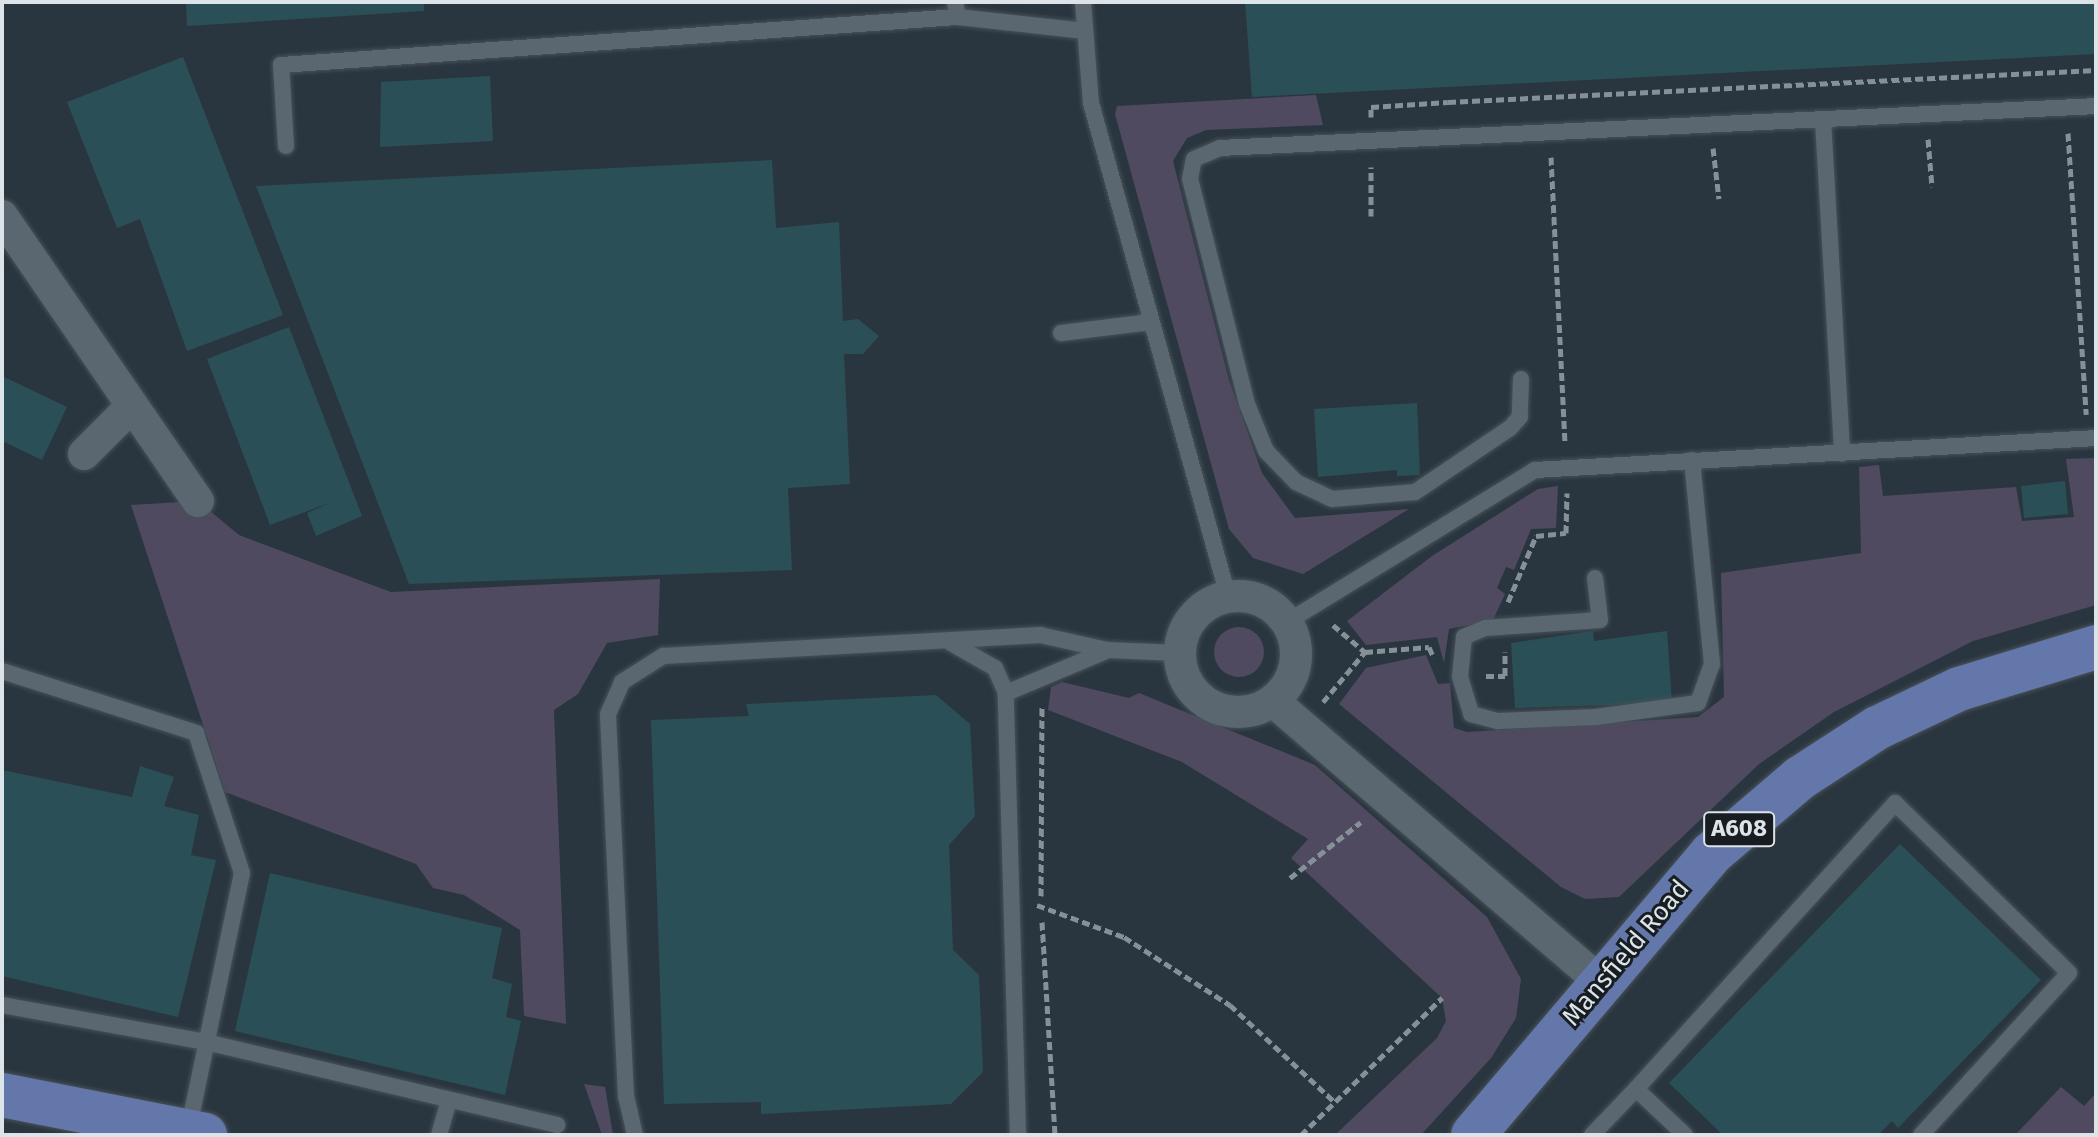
<!DOCTYPE html>
<html>
<head>
<meta charset="utf-8">
<style>
  body { margin:0 }
  #map { position:relative; width:2098px; height:1137px; overflow:hidden; background:#2a363f; font-family:"Fira Sans",sans-serif }
  div>[style] { position:absolute }
  .green>* { inset:0; background:#504a60 }
  .round { border-radius:50% }
  .building>* { inset:0; background:#2b4f56 }
  .path>* { height:5px; margin-top:-2.5px; transform-origin:0; background:repeating-linear-gradient(90deg,#869098 0 8px,transparent 0 12px) }
  .roads { filter:drop-shadow(0 0 2px #475159) drop-shadow(0 0 2px #475159) }
  .service>* { height:16px; margin:-8px; padding:0 8px; transform-origin:8px; border-radius:8px; background:#5a6771 }
  .minor>* { height:32px; margin:-16px; padding:0 16px; transform-origin:16px; border-radius:16px; background:#5a6771 }
  .minor>.ring { margin:-16px; padding:0; box-sizing:content-box; background:none; border:32px solid #5a6771; border-radius:50% }
  .primary>* { height:44px; margin:-22px; padding:0 22px; transform-origin:22px; border-radius:22px; background:#6477aa }
  span { translate:-50% -50%; white-space:nowrap; text-align:center; line-height:1.15; -webkit-text-stroke:6px #171d21; paint-order:stroke }
  .shield-label span { padding:2px 6px; background:#171d21; border:2px solid; border-radius:6px; -webkit-text-stroke-width:0 }
  .shield-label { font-size:24px; color:#dce4ea; font-weight:700 }
  .street-label { font-size:26px; color:#dce4ea }
  .frame { position:absolute; inset:0; border:4px solid #dce4ea; pointer-events:none }
</style>
</head>
<body>
<div id="map">
  <div class="green">
    <i style="clip-path:polygon(1316px 95px,1323px 125px,1206px 130px,1187px 138px,1173px 161px,1229px 380px,1262px 473px,1295px 518px,1409px 509px,1303px 574px,1253px 558px,1229px 529px,1115px 114px,1117px 106px)"></i>
    <i style="clip-path:polygon(2096px 458px,2096px 605px,1973px 641px,1834px 712px,1759px 764px,1619px 897px,1585px 899px,1561px 887px,1339px 704px,1366px 668px,1426px 655px,1438px 684px,1450px 683px,1454px 728px,1467px 732px,1698px 717px,1724px 697px,1721px 573px,1861px 553px,1859px 467px,1879px 465px,1883px 496px,2016px 487px,2022px 521px,2074px 517px,2066px 459px)"></i>
    <i style="clip-path:polygon(1558px 486px,1556px 528px,1531px 529px,1514px 570px,1506px 567px,1497px 588px,1505px 594px,1493px 620px,1449px 629px,1444px 663px,1437px 637px,1366px 645px,1347px 621px,1432px 556px,1538px 489px)"></i>
    <i style="clip-path:polygon(198px 501px,239px 535px,391px 592px,660px 579px,658px 635px,607px 643px,578px 694px,554px 710px,566px 1024px,524px 1016px,520px 930px,464px 895px,433px 888px,416px 864px,225px 792px,131px 505px)"></i>
    <i class="round" style="left:1214px;top:627px;width:50px;height:50px"></i>
    <i style="clip-path:polygon(1062px 682px,1129px 698px,1139px 693px,1315px 765px,1487px 917px,1521px 979px,1516px 1018px,1491px 1058px,1421px 1135px,1335px 1135px,1437px 1038px,1446px 1021px,1442px 998px,1291px 858px,1308px 839px,1182px 762px,1048px 710px,1051px 687px)"></i>
    <i style="clip-path:polygon(584px 1084px,605px 1087px,613px 1135px,602px 1135px)"></i>
    <i style="clip-path:polygon(2061px 1087px,2084px 1106px,2096px 1093px,2096px 1135px,2015px 1135px)"></i>
  </div>
  <div class="building">
    <i style="clip-path:polygon(186px 2px,424px 2px,424px 11px,187px 26px)"></i>
    <i style="clip-path:polygon(1245px 2px,2096px 2px,2096px 54px,1252px 97px)"></i>
    <i style="clip-path:polygon(183px 57px,283px 315px,187px 351px,140px 219px,117px 228px,67px 102px)"></i>
    <i style="clip-path:polygon(490px 76px,493px 141px,380px 147px,381px 82px)"></i>
    <i style="clip-path:polygon(772px 160px,776px 228px,839px 222px,843px 321px,858px 319px,879px 336px,863px 354px,844px 354px,850px 484px,788px 488px,792px 570px,409px 584px,256px 186px)"></i>
    <i style="clip-path:polygon(289px 327px,362px 516px,316px 536px,307px 513px,332px 502px,270px 525px,207px 359px)"></i>
    <i style="clip-path:polygon(2px 376px,67px 407px,42px 460px,2px 441px)"></i>
    <i style="clip-path:polygon(1417px 403px,1420px 475px,1397px 476px,1397px 470px,1318px 477px,1314px 409px)"></i>
    <i style="clip-path:polygon(2065px 481px,2068px 514px,2024px 518px,2021px 486px)"></i>
    <i style="clip-path:polygon(1593px 631px,1594px 641px,1667px 631px,1672px 703px,1515px 708px,1511px 643px)"></i>
    <i style="clip-path:polygon(936px 695px,970px 724px,975px 816px,949px 845px,953px 950px,979px 975px,983px 1072px,951px 1104px,761px 1114px,761px 1102px,664px 1104px,651px 720px,749px 716px,746px 704px)"></i>
    <i style="clip-path:polygon(140px 766px,174px 777px,164px 806px,199px 815px,191px 855px,216px 860px,178px 1017px,2px 976px,2px 770px,132px 797px)"></i>
    <i style="clip-path:polygon(1900px 844px,2041px 980px,1898px 1128px,1892px 1121px,1878px 1135px,1723px 1135px,1669px 1083px)"></i>
    <i style="clip-path:polygon(270px 873px,502px 928px,492px 978px,512px 984px,506px 1017px,521px 1021px,505px 1095px,235px 1031px)"></i>
  </div>
  <div class="path">
    <i style="left:1371px;top:117px;width:10px;rotate:-90deg"></i>
    <i style="left:1371px;top:107px;width:77px;rotate:-3.7deg"></i>
    <i style="left:1448px;top:102px;width:649px;rotate:-2.83deg"></i>
    <i style="left:2068px;top:133px;width:282px;rotate:86.3deg"></i>
    <i style="left:1928px;top:139px;width:48px;rotate:85.2deg"></i>
    <i style="left:1713px;top:148px;width:51px;rotate:83.3deg"></i>
    <i style="left:1551px;top:157px;width:286px;rotate:87.2deg"></i>
    <i style="left:1371px;top:216px;width:49px;rotate:-90deg"></i>
    <i style="left:1508px;top:602px;width:72px;rotate:-67deg"></i>
    <i style="left:1536px;top:536px;width:30px;rotate:-6deg"></i>
    <i style="left:1566px;top:533px;width:40px;rotate:-88.6deg"></i>
    <i style="left:1333px;top:625px;width:42px;rotate:40.2deg"></i>
    <i style="left:1365px;top:652px;width:64px;rotate:-4.5deg"></i>
    <i style="left:1429px;top:647px;width:12px;rotate:66deg"></i>
    <i style="left:1486px;top:676px;width:19px"></i>
    <i style="left:1505px;top:676px;width:24px;rotate:-90deg"></i>
    <i style="left:1323px;top:702px;width:65px;rotate:-50deg"></i>
    <i style="left:1290px;top:878px;width:90px;rotate:-38.3deg"></i>
    <i style="left:1041px;top:896px;width:190px;rotate:-89.7deg"></i>
    <i style="left:1037px;top:905px;width:93px;rotate:20.2deg"></i>
    <i style="left:1124px;top:937px;width:126px;rotate:32.7deg"></i>
    <i style="left:1230px;top:1005px;width:144px;rotate:42.8deg"></i>
    <i style="left:1042px;top:922px;width:213px;rotate:86.5deg"></i>
    <i style="left:1301px;top:1135px;width:197px;rotate:-44.2deg"></i>
  </div>
  <div class="roads">
    <div class="service">
      <i style="left:955px;top:2px;width:15px;rotate:79deg"></i>
      <i style="left:958px;top:17px;width:128px;rotate:6.3deg"></i>
      <i style="left:1083px;top:2px;width:101px;rotate:85.5deg"></i>
      <i style="left:1091px;top:103px;width:512px;rotate:74.47deg"></i>
      <i style="left:1823px;top:120px;width:334px;rotate:86.7deg"></i>
      <i style="left:286px;top:146px;width:81px;rotate:-93.5deg"></i>
      <i style="left:281px;top:65px;width:679px;rotate:-4.06deg"></i>
      <i style="left:1061px;top:333px;width:91px;rotate:-7deg"></i>
      <i style="left:1521px;top:379px;width:38px;rotate:92deg"></i>
      <i style="left:1520px;top:417px;width:15px;rotate:132deg"></i>
      <i style="left:1510px;top:428px;width:115px;rotate:146deg"></i>
      <i style="left:1415px;top:492px;width:83px;rotate:175.2deg"></i>
      <i style="left:1332px;top:499px;width:40px;rotate:-155deg"></i>
      <i style="left:1296px;top:482px;width:43px;rotate:-134.1deg"></i>
      <i style="left:1266px;top:451px;width:51px;rotate:-112deg"></i>
      <i style="left:1247px;top:404px;width:232px;rotate:-104.2deg"></i>
      <i style="left:1190px;top:179px;width:20px;rotate:-79deg"></i>
      <i style="left:1194px;top:159px;width:28px;rotate:-23deg"></i>
      <i style="left:1220px;top:148px;width:877px;rotate:-2.74deg"></i>
      <i style="left:1595px;top:578px;width:42px;rotate:83.2deg"></i>
      <i style="left:1600px;top:620px;width:115px;rotate:176deg"></i>
      <i style="left:1485px;top:628px;width:23px;rotate:157deg"></i>
      <i style="left:1464px;top:637px;width:40px;rotate:95.7deg"></i>
      <i style="left:1460px;top:677px;width:39px;rotate:73deg"></i>
      <i style="left:1471px;top:714px;width:28px;rotate:15deg"></i>
      <i style="left:1498px;top:721px;width:98px;rotate:-2.3deg"></i>
      <i style="left:1596px;top:717px;width:103px;rotate:-7.8deg"></i>
      <i style="left:1698px;top:703px;width:41px;rotate:-70.3deg"></i>
      <i style="left:1712px;top:664px;width:205px;rotate:-95.6deg"></i>
      <i style="left:1287px;top:622px;width:291px;rotate:-31.5deg"></i>
      <i style="left:1535px;top:470px;width:562px;rotate:-3.26deg"></i>
      <i style="left:951px;top:643px;width:51px;rotate:29.6deg"></i>
      <i style="left:995px;top:668px;width:27px;rotate:66deg"></i>
      <i style="left:2px;top:671px;width:204px;rotate:17.7deg"></i>
      <i style="left:196px;top:733px;width:147px;rotate:71.8deg"></i>
      <i style="left:242px;top:873px;width:264px;rotate:101.8deg"></i>
      <i style="left:2px;top:1005px;width:207px;rotate:10.3deg"></i>
      <i style="left:206px;top:1042px;width:361px;rotate:13.3deg"></i>
      <i style="left:1636px;top:1089px;width:386px;rotate:-47.8deg"></i>
      <i style="left:1895px;top:803px;width:243px;rotate:44.3deg"></i>
      <i style="left:2069px;top:973px;width:219px;rotate:132.4deg"></i>
      <i style="left:439px;top:1135px;width:37px;rotate:-74deg"></i>
      <i style="left:635px;top:1135px;width:39px;rotate:-103deg"></i>
      <i style="left:626px;top:1097px;width:383px;rotate:-92.7deg"></i>
      <i style="left:608px;top:714px;width:35px;rotate:-66deg"></i>
      <i style="left:622px;top:682px;width:49px;rotate:-32.4deg"></i>
      <i style="left:663px;top:656px;width:378px;rotate:-3.2deg"></i>
      <i style="left:1040px;top:635px;width:69px;rotate:12.6deg"></i>
      <i style="left:1107px;top:650px;width:72px;rotate:2.4deg"></i>
      <i style="left:1018px;top:1135px;width:442px;rotate:-91.6deg"></i>
      <i style="left:1006px;top:693px;width:108px;rotate:-22.8deg"></i>
      <i style="left:1592px;top:1135px;width:64px;rotate:-46.3deg"></i>
      <i style="left:1636px;top:1089px;width:67px;rotate:43.2deg"></i>
    </div>
    <div class="minor">
      <i style="left:2px;top:216px;width:346px;rotate:55.5deg"></i>
      <i style="left:84px;top:454px;width:65px;rotate:-45deg"></i>
      <i class="ring" style="left:1180px;top:596px;width:84px;height:84px"></i>
      <i style="left:1273px;top:701px;width:432px;rotate:40.6deg"></i>
    </div>
    <div class="primary">
      <i style="left:2px;top:1095px;width:207px;rotate:11.1deg"></i>
      <i style="left:1473px;top:1135px;width:368px;rotate:-49.7deg"></i>
      <i style="left:1711px;top:854px;width:117px;rotate:-40.5deg"></i>
      <i style="left:1800px;top:778px;width:92px;rotate:-33deg"></i>
      <i style="left:1877px;top:728px;width:91px;rotate:-25.4deg"></i>
      <i style="left:1959px;top:689px;width:143px;rotate:-17deg"></i>
    </div>
  </div>
  <div class="shield-label">
    <span style="left:1739px;top:829px">A608</span>
  </div>
  <div class="street-label">
    <span style="left:1626px;top:953px;rotate:-50deg">Mansfield Road</span>
  </div>
  <div class="frame"></div>
</div>
</body>
</html>
